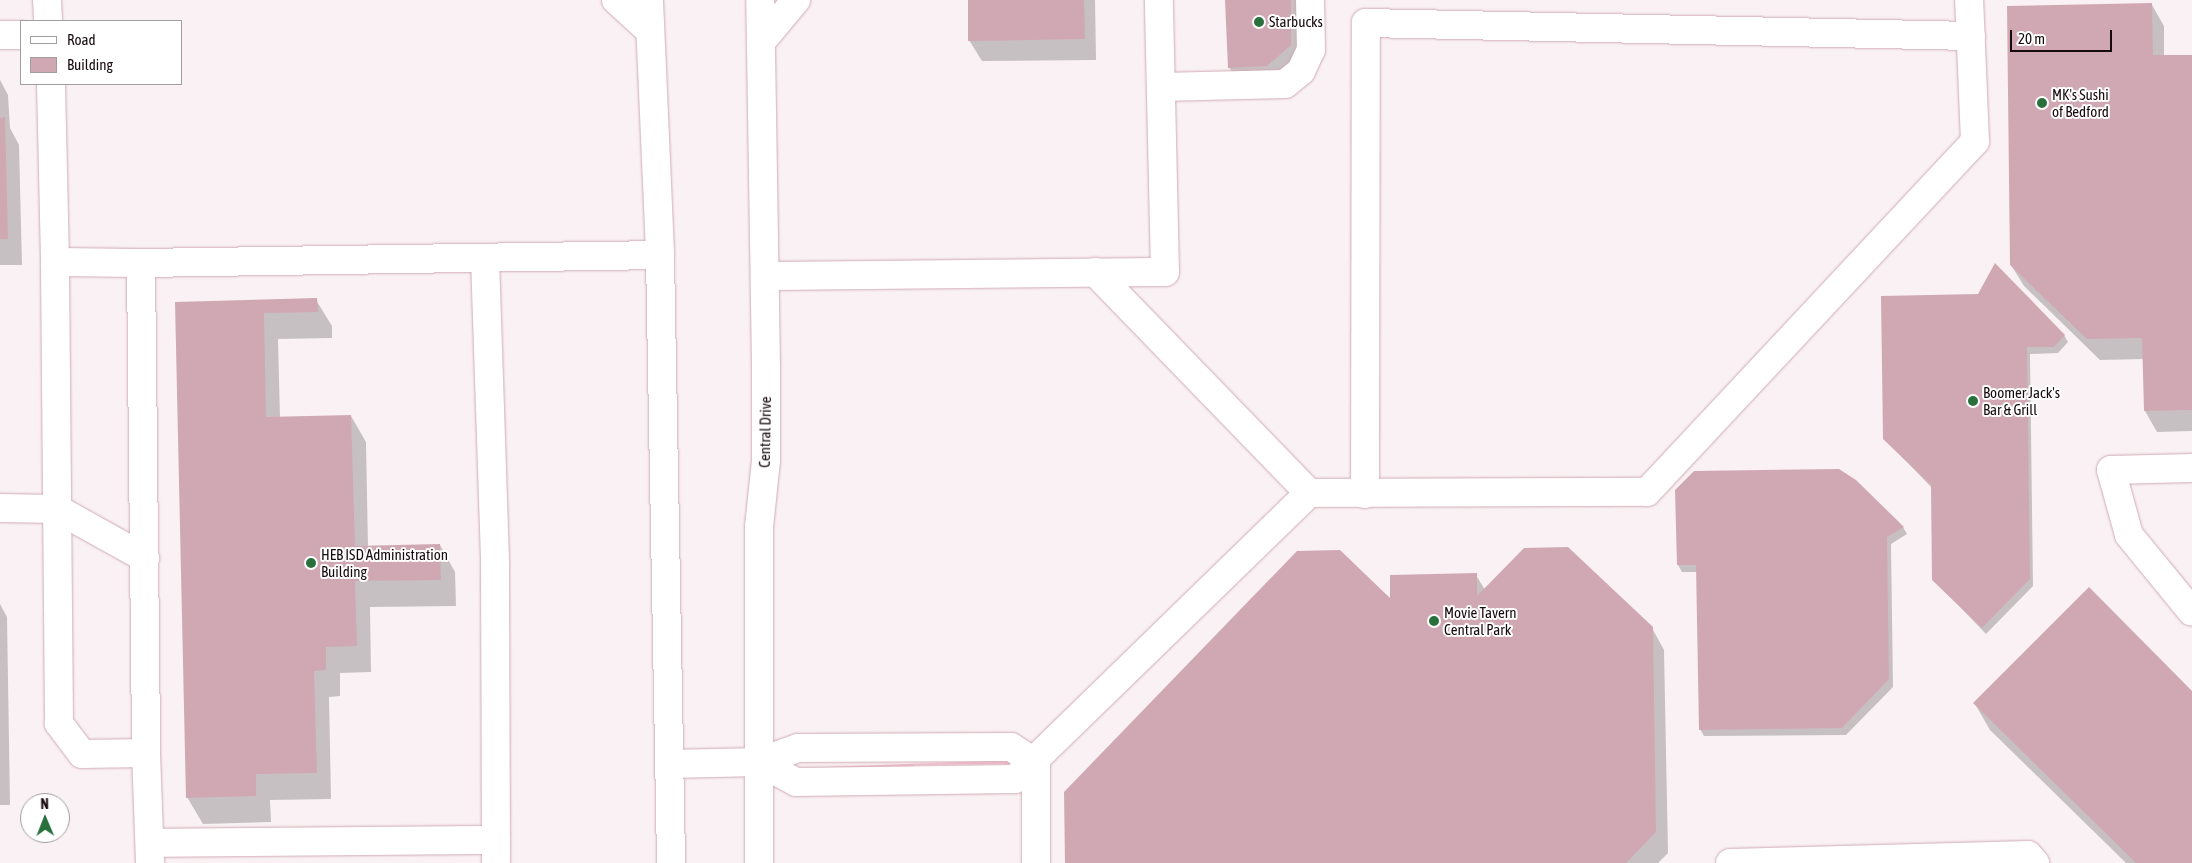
<!DOCTYPE html>
<html>
<head>
<meta charset="utf-8">
<style>
  body { margin:0 }
  #map { position:relative; width:2192px; height:863px; overflow:hidden; background:#f9f1f3; font-family:"Asap Condensed",sans-serif }
  div>[style] { position:absolute }
  .green>* { inset:0; background:#f4bece }
  .shadow>* { inset:0; background:#0003 }
  .building>* { inset:0; background:#d0a8b4 }
  .roads { filter:drop-shadow(0 0 1px #d1aab5) drop-shadow(0 0 1px #d1aab5) }
  .minor>* { height:28px; margin:-14px; padding:0 14px; transform-origin:14px; border-radius:14px; background:#fff }
  .major>* { height:28px; margin:-14px; padding:0 14px; transform-origin:14px; border-radius:14px; background:#fff }
  .dots>* { width:14px; height:14px; translate:-50% -50%; box-sizing:border-box; border:2px solid #fff; border-radius:50% }
  span { translate:-50% -50%; white-space:nowrap; text-align:center; line-height:1.15; -webkit-text-stroke:4px #fff; paint-order:stroke }
  .poi-label { font-size:15px; color:#180b0f }
  .left { translate:0 -50%; text-align:left }
  .street-label { font-size:15px; color:#180b0f }
  .legend { position:absolute; left:20px; top:20px; width:162px; height:65px; box-sizing:border-box; background:#fff; border:1px solid #a39d9f; margin:0; padding:6px 9px; list-style:none; font-size:15px; color:#180b0f }
  .legend li { display:flex; align-items:center; gap:10px; height:25px }
  .legend b { width:25px; border:1px solid #a39d9f }
  .north { position:absolute; left:20px; top:793px; width:50px; height:50px; box-sizing:border-box; background:#fff; border:1px solid #a39d9f; border-radius:50%; rotate:359deg; font-size:14px; font-weight:700; line-height:20px; text-align:center; color:#180b0f }
  .north::after { content:''; display:block; margin:auto; width:18px; height:22px; background:#2a703c; clip-path:polygon(50% 0,100% 100%,50% 72%,0 100%) }
  .scale { position:absolute; left:2010px; top:30px; width:102px; height:22px; box-sizing:border-box; border:2px solid #180b0f; border-top:0; padding-left:6px; font-size:15px; line-height:18px; white-space:nowrap; color:#180b0f; -webkit-text-stroke:4px #fff; paint-order:stroke }
</style>
</head>
<body>
<div id="map">
  <div class="green">
    <i style="clip-path:polygon(1013px 760px,1013px 764px,915px 765px,902px 771px,801px 768px)"></i>
  </div>
  <div class="shadow">
    <i style="clip-path:polygon(969px 0,1095px 0,1096px 60px,982px 61px,969px 40px)"></i>
    <i style="clip-path:polygon(1227px 0,1298px 0,1299px 60px,1275px 80px,1238px 82px,1229px 67px)"></i>
    <i style="clip-path:polygon(2152px 5px,2164px 26px,2164px 56px,2192px 56px,2192px 431px,2157px 432px,2145px 411px,2144px 359px,2100px 360px,2024px 286px,2011px 265px)"></i>
    <i style="clip-path:polygon(0 80px,8px 95px,10px 128px,19px 145px,22px 265px,0 265px)"></i>
    <i style="clip-path:polygon(1978px 295px,2064px 335px,2068px 342px,2058px 353px,2030px 354px,2033px 586px,1986px 634px,1933px 579px,1932px 488px,1885px 439px)"></i>
    <i style="clip-path:polygon(316px 300px,332px 326px,332px 338px,278px 339px,280px 418px,351px 416px,366px 442px,368px 547px,440px 545px,455px 572px,456px 606px,370px 607px,371px 672px,340px 673px,340px 696px,329px 697px,331px 799px,270px 800px,271px 822px,203px 824px,187px 797px,176px 303px)"></i>
    <i style="clip-path:polygon(1677px 491px,1903px 527px,1907px 534px,1891px 544px,1893px 687px,1846px 735px,1704px 736px,1700px 729px,1697px 572px,1682px 572px,1678px 565px)"></i>
    <i style="clip-path:polygon(1476px 575px,1485px 590px,1652px 628px,1664px 650px,1668px 853px,1658px 863px,1067px 863px,1392px 601px)"></i>
    <i style="clip-path:polygon(0 604px,7px 617px,10px 805px,0 805px)"></i>
    <i style="clip-path:polygon(2192px 692px,2192px 863px,2126px 863px,1990px 730px,1975px 704px)"></i>
  </div>
  <div class="building">
    <i style="clip-path:polygon(968px 0,1084px 0,1085px 39px,968px 41px)"></i>
    <i style="clip-path:polygon(1225px 0,1291px 0,1291px 45px,1267px 66px,1228px 68px)"></i>
    <i style="clip-path:polygon(2152px 3px,2153px 55px,2192px 55px,2192px 410px,2144px 411px,2142px 338px,2087px 339px,2010px 265px,2007px 6px)"></i>
    <i style="clip-path:polygon(5px 117px,8px 239px,0 239px,0 118px)"></i>
    <i style="clip-path:polygon(1995px 263px,2065px 335px,2054px 347px,2027px 347px,2030px 579px,1982px 628px,1932px 580px,1931px 485px,1883px 439px,1881px 296px,1978px 294px)"></i>
    <i style="clip-path:polygon(317px 298px,318px 312px,264px 313px,266px 417px,351px 415px,355px 546px,440px 544px,441px 580px,355px 581px,357px 646px,326px 647px,326px 670px,314px 671px,317px 773px,256px 774px,256px 796px,186px 798px,175px 302px)"></i>
    <i style="clip-path:polygon(1839px 469px,1856px 480px,1904px 527px,1887px 537px,1889px 679px,1842px 728px,1699px 730px,1696px 565px,1677px 565px,1675px 490px,1694px 471px)"></i>
    <i style="clip-path:polygon(1568px 547px,1653px 627px,1656px 832px,1626px 863px,1065px 863px,1064px 792px,1297px 551px,1340px 550px,1390px 598px,1390px 575px,1477px 573px,1477px 596px,1524px 548px)"></i>
    <i style="clip-path:polygon(2089px 587px,2192px 691px,2192px 863px,2136px 863px,1973px 703px)"></i>
  </div>
  <div class="roads">
    <div class="minor">
      <i style="left:47px;top:0;width:21px;rotate:87deg"></i>
      <i style="left:0;top:35px;width:21px"></i>
      <i style="left:51px;top:84px;width:178px;rotate:88.7deg"></i>
      <i style="left:1161px;top:87px;width:124px;rotate:-1.4deg"></i>
      <i style="left:1285px;top:84px;width:21px;rotate:-39deg"></i>
      <i style="left:1301px;top:71px;width:23px;rotate:-65deg"></i>
      <i style="left:1311px;top:50px;width:50px;rotate:-91.1deg"></i>
      <i style="left:485px;top:258px;width:308px;rotate:88.1deg"></i>
      <i style="left:495px;top:566px;width:297px;rotate:89.8deg"></i>
      <i style="left:55px;top:262px;width:86px;rotate:0.7deg"></i>
      <i style="left:141px;top:263px;width:490px;rotate:89.4deg"></i>
      <i style="left:146px;top:753px;width:64px;rotate:179.1deg"></i>
      <i style="left:82px;top:754px;width:39px;rotate:-127deg"></i>
      <i style="left:59px;top:723px;width:461px;rotate:-90.5deg"></i>
      <i style="left:141px;top:263px;width:519px;rotate:-0.88deg"></i>
      <i style="left:1095px;top:272px;width:308px;rotate:45.9deg"></i>
      <i style="left:765px;top:276px;width:400px;rotate:-0.6deg"></i>
      <i style="left:1165px;top:272px;width:272px;rotate:-91.3deg"></i>
      <i style="left:2192px;top:468px;width:81px;rotate:178.6deg"></i>
      <i style="left:2111px;top:470px;width:67px;rotate:74.5deg"></i>
      <i style="left:2129px;top:535px;width:99px;rotate:50.7deg"></i>
      <i style="left:1365px;top:494px;width:471px;rotate:-89.9deg"></i>
      <i style="left:1366px;top:23px;width:605px;rotate:1.23deg"></i>
      <i style="left:0;top:508px;width:57px;rotate:1deg"></i>
      <i style="left:57px;top:509px;width:101px;rotate:29.1deg"></i>
      <i style="left:146px;top:753px;width:110px;rotate:87.9deg"></i>
      <i style="left:759px;top:762px;width:42px;rotate:28.4deg"></i>
      <i style="left:796px;top:782px;width:219px;rotate:-0.8deg"></i>
      <i style="left:1015px;top:779px;width:410px;rotate:-44.2deg"></i>
      <i style="left:1309px;top:493px;width:338px;rotate:-0.2deg"></i>
      <i style="left:1647px;top:492px;width:480px;rotate:-46.9deg"></i>
      <i style="left:1975px;top:141px;width:141px;rotate:-92.4deg"></i>
      <i style="left:759px;top:762px;width:41px;rotate:-19.7deg"></i>
      <i style="left:798px;top:748px;width:213px;rotate:-0.3deg"></i>
      <i style="left:1011px;top:747px;width:30px;rotate:33deg"></i>
      <i style="left:1036px;top:763px;width:100px;rotate:90deg"></i>
      <i style="left:150px;top:843px;width:346px;rotate:-0.5deg"></i>
      <i style="left:1730px;top:863px;width:187px;rotate:-1.5deg"></i>
      <i style="left:1917px;top:863px;width:5px;rotate:-90deg"></i>
      <i style="left:1917px;top:858px;width:111px;rotate:-1.5deg"></i>
      <i style="left:2028px;top:855px;width:11px;rotate:49deg"></i>
    </div>
    <div class="major">
      <i style="left:616px;top:0;width:45px;rotate:42.3deg"></i>
      <i style="left:649px;top:0;width:255px;rotate:87.5deg"></i>
      <i style="left:660px;top:255px;width:608px;rotate:88.96deg"></i>
      <i style="left:761px;top:42px;width:55px;rotate:-50.2deg"></i>
      <i style="left:670px;top:764px;width:89px;rotate:-1.3deg"></i>
      <i style="left:759px;top:863px;width:336px;rotate:-90deg"></i>
      <i style="left:759px;top:527px;width:67px;rotate:-84deg"></i>
      <i style="left:766px;top:460px;width:93px;rotate:-90deg"></i>
      <i style="left:766px;top:367px;width:367px;rotate:-90.9deg"></i>
    </div>
  </div>
  <div class="dots">
    <i style="left:1259px;top:22px;background:#2a703c"></i>
    <i style="left:2042px;top:103px;background:#2a703c"></i>
    <i style="left:1973px;top:401px;background:#2a703c"></i>
    <i style="left:311px;top:563px;background:#2a703c"></i>
    <i style="left:1434px;top:621px;background:#2a703c"></i>
  </div>
  <div class="poi-label">
    <span class="left" style="left:1269px;top:22px">Starbucks</span>
    <span class="left" style="left:2052px;top:103px">MK's Sushi<br>of Bedford</span>
    <span class="left" style="left:1983px;top:401px">Boomer Jack's<br>Bar &amp; Grill</span>
    <span class="left" style="left:321px;top:563px">HEB ISD Administration<br>Building</span>
    <span class="left" style="left:1444px;top:621px">Movie Tavern<br>Central Park</span>
  </div>
  <div class="street-label">
    <span style="left:765px;top:432px;rotate:-89deg">Central Drive</span>
  </div>
  <ul class="legend">
  <li><b style="height:6px;background:#fff"></b>Road</li>
  <li><b style="height:14px;background:#d0a8b4"></b>Building</li>
  </ul>
  <div class="north">N</div>
  <div class="scale">20 m</div>
</div>
</body>
</html>
